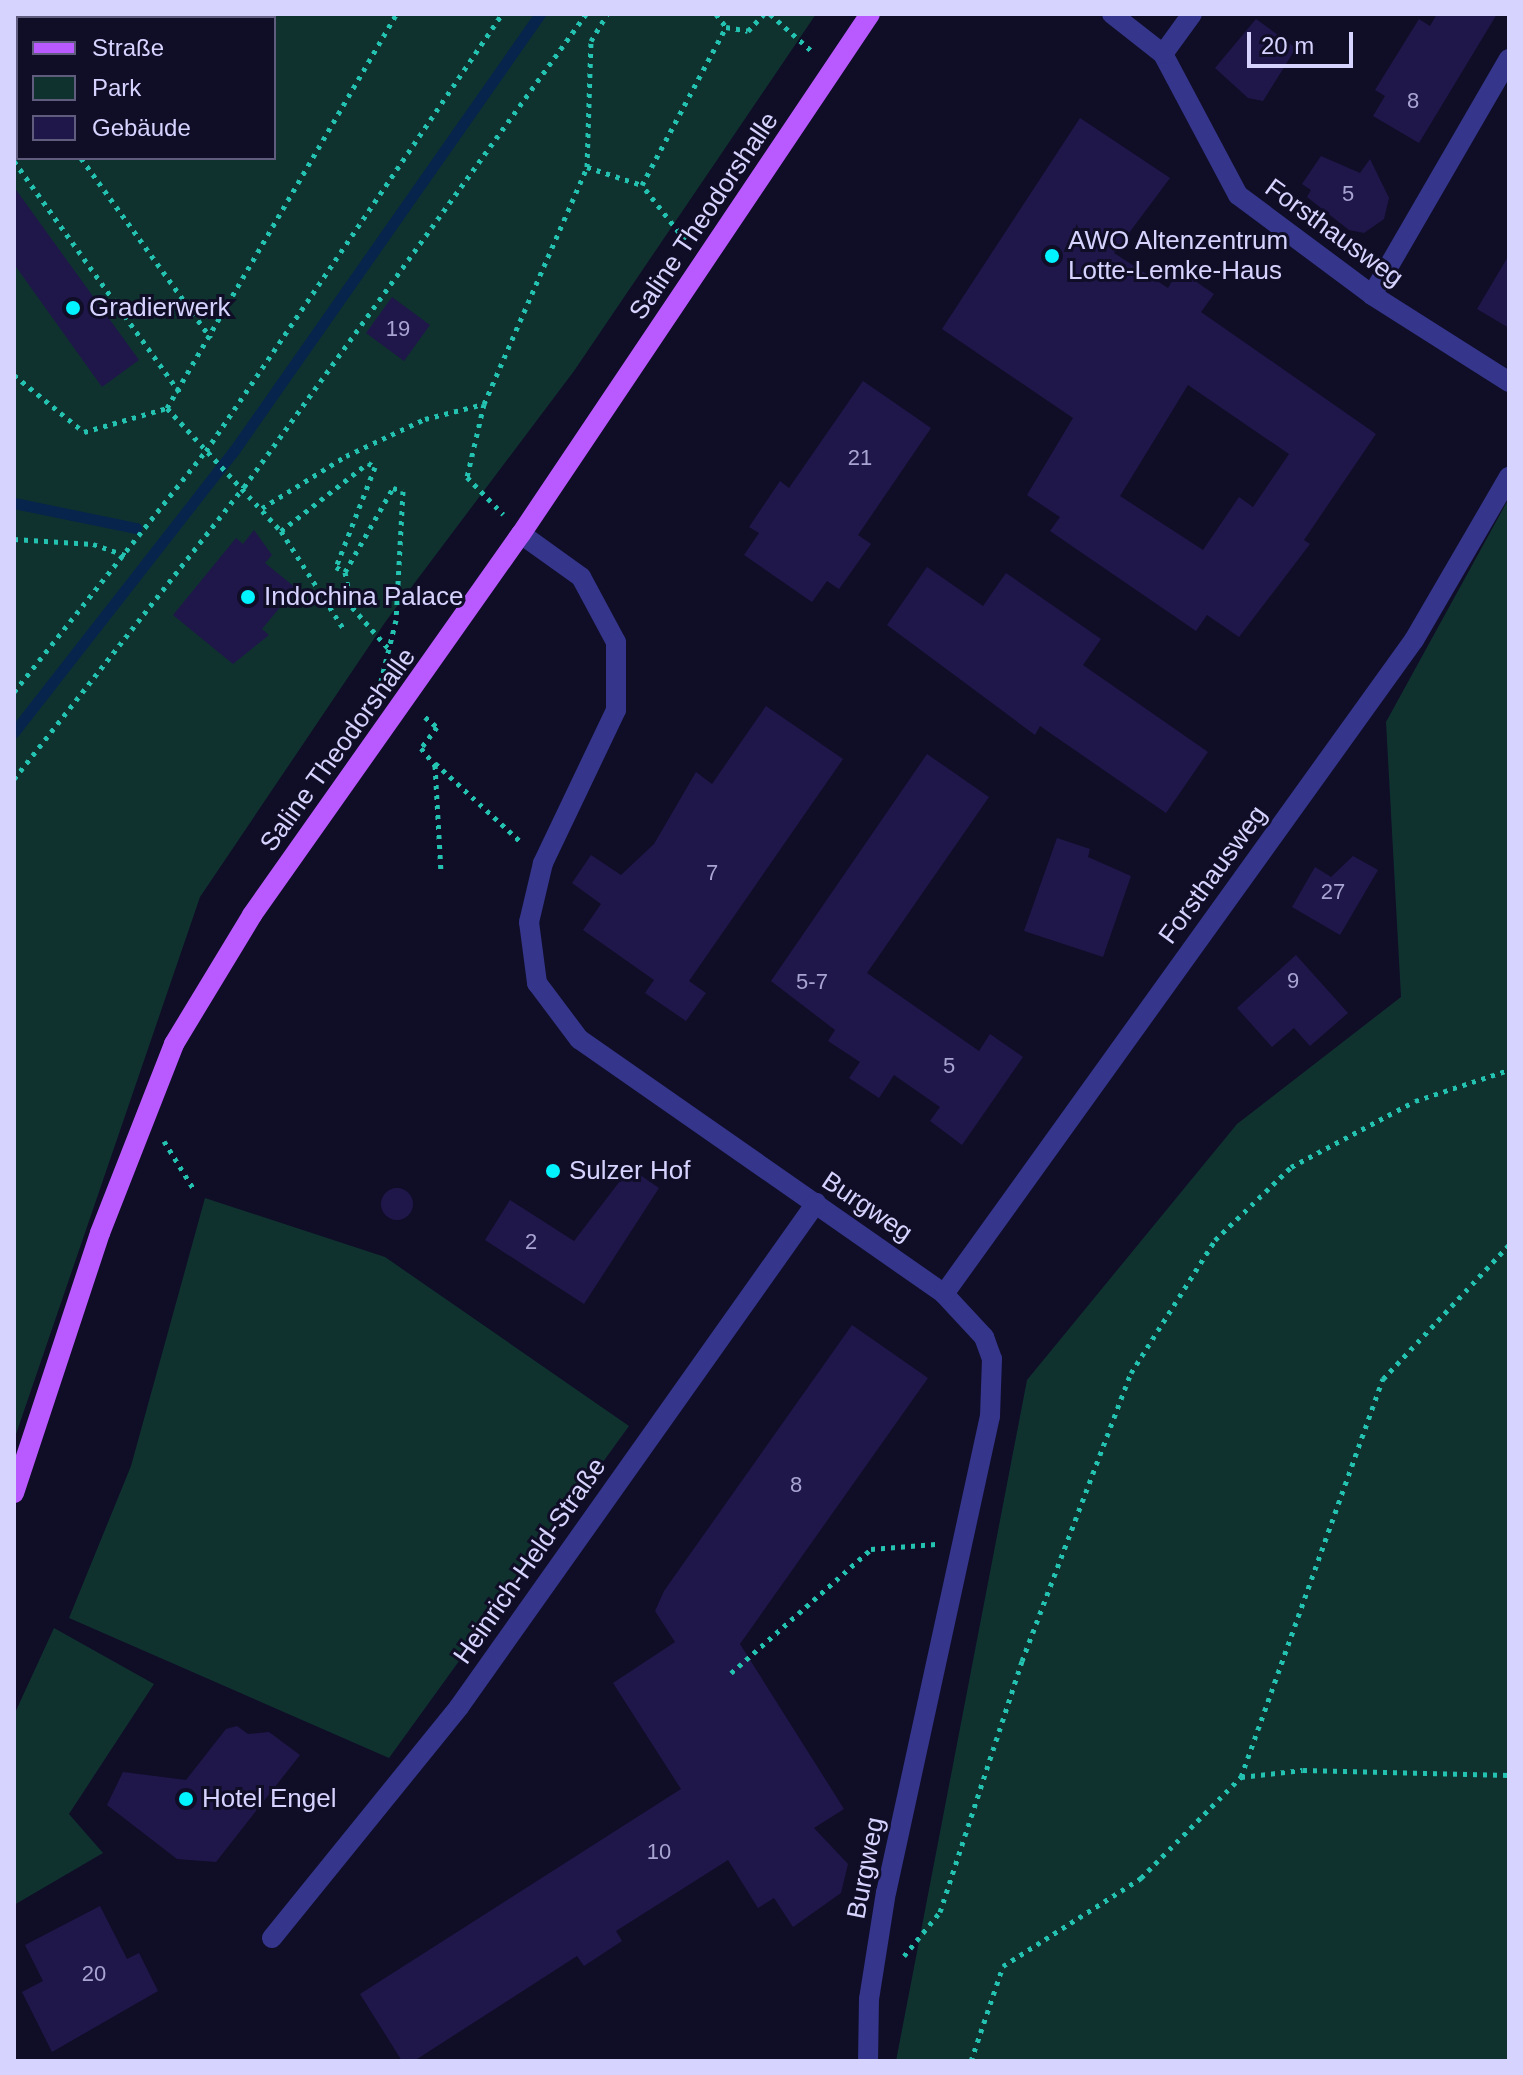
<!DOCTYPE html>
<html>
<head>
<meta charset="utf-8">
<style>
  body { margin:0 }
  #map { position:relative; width:1523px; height:2075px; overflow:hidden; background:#100d27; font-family:Helvetica,sans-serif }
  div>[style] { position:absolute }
  .green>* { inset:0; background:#0f322f }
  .stream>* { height:11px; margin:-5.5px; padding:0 5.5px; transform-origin:5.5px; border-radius:5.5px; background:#07244c }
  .building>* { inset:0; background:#1f174a }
  .round { border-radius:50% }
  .path>* { height:5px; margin-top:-2.5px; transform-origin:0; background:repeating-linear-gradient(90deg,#24c2b0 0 4px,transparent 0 10px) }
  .minor>* { height:20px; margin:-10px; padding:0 10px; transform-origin:10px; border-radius:10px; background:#34358b }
  .major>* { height:20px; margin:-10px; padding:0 10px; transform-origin:10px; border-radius:10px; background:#b85aff }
  .dots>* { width:22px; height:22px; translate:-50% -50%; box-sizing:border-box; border:4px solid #100d27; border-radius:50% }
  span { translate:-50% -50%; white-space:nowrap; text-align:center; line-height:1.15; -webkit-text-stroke:6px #100d27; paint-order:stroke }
  .number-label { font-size:22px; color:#a8a4d2 }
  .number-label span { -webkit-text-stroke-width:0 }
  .street-label { font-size:26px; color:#d6d3ff }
  .poi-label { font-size:26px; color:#d6d3ff }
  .left { translate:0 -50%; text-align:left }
  .frame { position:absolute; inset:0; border:16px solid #d6d3ff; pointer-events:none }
  .legend { position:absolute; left:16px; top:16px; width:260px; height:144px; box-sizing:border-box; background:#100d27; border:2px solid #5f5c7d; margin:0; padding:10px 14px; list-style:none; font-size:24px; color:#d6d3ff }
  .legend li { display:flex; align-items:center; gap:16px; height:40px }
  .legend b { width:40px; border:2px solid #5f5c7d }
  .scale { position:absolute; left:1247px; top:32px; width:106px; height:36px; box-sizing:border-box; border:4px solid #d6d3ff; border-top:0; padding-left:10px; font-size:24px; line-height:28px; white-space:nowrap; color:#d6d3ff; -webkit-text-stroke:6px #100d27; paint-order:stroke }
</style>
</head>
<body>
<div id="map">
  <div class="green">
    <i style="clip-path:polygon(evenodd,14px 14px,816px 14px,574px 371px,386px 621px,200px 897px,14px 1440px,14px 14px,18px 18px,274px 18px,274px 158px,18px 158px,18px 18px)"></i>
    <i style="clip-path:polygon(1509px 498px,1509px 2061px,896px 2061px,1027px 1380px,1237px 1124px,1401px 997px,1386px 722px)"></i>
    <i style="clip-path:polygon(205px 1198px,385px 1257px,629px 1426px,389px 1758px,69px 1618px,131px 1466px)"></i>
    <i style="clip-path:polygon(54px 1628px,154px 1684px,69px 1814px,103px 1853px,14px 1905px,14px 1715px)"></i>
  </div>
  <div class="stream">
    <i style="left:14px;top:503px;width:125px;rotate:11.6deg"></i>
    <i style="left:14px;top:732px;width:355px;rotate:-52deg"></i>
    <i style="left:233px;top:452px;width:535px;rotate:-54.97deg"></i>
  </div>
  <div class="building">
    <i style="clip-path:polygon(1437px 14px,1497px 14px,1419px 143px,1373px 116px,1385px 96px,1375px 90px,1419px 19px,1430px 26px)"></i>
    <i style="clip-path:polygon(1256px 19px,1296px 48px,1263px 101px,1248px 98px,1215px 68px)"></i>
    <i style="clip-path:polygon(evenodd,1080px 118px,1170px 178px,1114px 253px,1168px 288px,1179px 270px,1214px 294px,1201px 312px,1376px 434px,1304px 540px,1310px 544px,1239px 637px,1207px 615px,1196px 631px,1050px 531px,1060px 517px,1027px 495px,1073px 418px,942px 329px,1080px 118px,1188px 385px,1289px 454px,1253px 507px,1239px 497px,1203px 550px,1120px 496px,1188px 385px)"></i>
    <i style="clip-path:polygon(1321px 156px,1360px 173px,1370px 159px,1389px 198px,1384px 219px,1364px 233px,1349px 230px,1307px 197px,1311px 190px,1302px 184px)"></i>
    <i style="clip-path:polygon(14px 187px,139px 360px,102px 387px,14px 264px)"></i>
    <i style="clip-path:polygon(1509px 255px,1509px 328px,1477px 309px)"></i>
    <i style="clip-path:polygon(392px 297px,430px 325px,404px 361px,366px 333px)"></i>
    <i style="clip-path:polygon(863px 381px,931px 428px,858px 535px,871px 544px,839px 589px,827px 581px,812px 602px,744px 555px,759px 533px,749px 527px,780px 481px,789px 488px)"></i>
    <i style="clip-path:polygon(254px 530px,272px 555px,265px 563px,296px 588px,262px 629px,269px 635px,233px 664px,173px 615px,236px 538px,243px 544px)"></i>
    <i style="clip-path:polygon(927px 567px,983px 606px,1006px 573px,1101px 639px,1083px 665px,1208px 752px,1166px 813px,1040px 726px,1035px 735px,887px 625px)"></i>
    <i style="clip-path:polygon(766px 706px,843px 759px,689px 981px,706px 993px,686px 1021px,645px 993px,654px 980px,583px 930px,601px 904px,572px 883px,591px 855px,621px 875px,654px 844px,696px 772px,712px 784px)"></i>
    <i style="clip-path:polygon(927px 754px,989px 797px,867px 973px,979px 1051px,990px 1034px,1023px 1057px,962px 1145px,930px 1121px,940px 1107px,894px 1075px,879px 1098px,849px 1078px,860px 1062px,828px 1041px,835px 1030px,771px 981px)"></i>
    <i style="clip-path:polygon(1057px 838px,1090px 849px,1088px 857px,1131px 876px,1103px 957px,1024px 931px)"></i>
    <i style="clip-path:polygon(1353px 856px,1378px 870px,1340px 935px,1292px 907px,1315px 867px,1331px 877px)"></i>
    <i style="clip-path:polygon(1296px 955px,1348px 1013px,1310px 1046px,1294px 1028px,1272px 1047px,1237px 1008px)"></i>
    <i style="clip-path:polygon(630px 1168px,659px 1188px,584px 1304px,485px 1240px,510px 1200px,574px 1241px)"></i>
    <i class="round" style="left:381px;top:1188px;width:32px;height:32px"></i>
    <i style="clip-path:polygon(852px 1325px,928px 1378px,740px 1644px,844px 1809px,814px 1828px,848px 1864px,841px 1893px,793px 1927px,774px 1898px,758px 1908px,728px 1860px,616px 1931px,622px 1941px,584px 1966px,577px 1956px,414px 2061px,402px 2061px,360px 1994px,681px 1789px,613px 1683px,675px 1642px,655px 1611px,664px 1591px)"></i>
    <i style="clip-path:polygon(237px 1726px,248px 1734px,269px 1732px,300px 1755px,216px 1862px,177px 1859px,107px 1805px,123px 1772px,186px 1780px,226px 1729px)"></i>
    <i style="clip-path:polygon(100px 1906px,127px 1959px,139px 1953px,158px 1991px,52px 2052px,22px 1992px,43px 1981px,25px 1945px)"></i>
  </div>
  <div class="path">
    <i style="left:716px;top:14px;width:16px;rotate:52deg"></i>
    <i style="left:726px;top:27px;width:22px;rotate:10deg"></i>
    <i style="left:748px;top:31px;width:23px;rotate:-47deg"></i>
    <i style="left:770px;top:14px;width:59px;rotate:41.6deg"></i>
    <i style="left:14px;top:66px;width:7px;rotate:56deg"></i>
    <i style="left:81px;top:158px;width:222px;rotate:54.2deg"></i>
    <i style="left:14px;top:161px;width:287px;rotate:54.4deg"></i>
    <i style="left:587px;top:167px;width:58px;rotate:18.1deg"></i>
    <i style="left:685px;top:240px;width:70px;rotate:-128deg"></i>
    <i style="left:642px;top:185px;width:179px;rotate:-62deg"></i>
    <i style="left:14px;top:375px;width:90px;rotate:39.2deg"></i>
    <i style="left:84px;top:432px;width:86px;rotate:-16.1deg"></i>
    <i style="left:167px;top:408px;width:456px;rotate:-59.8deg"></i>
    <i style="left:484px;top:404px;width:75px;rotate:103.1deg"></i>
    <i style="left:467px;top:477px;width:52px;rotate:45.8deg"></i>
    <i style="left:167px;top:408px;width:168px;rotate:47.2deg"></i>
    <i style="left:281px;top:531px;width:119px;rotate:57.4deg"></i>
    <i style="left:262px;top:508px;width:99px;rotate:-31.8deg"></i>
    <i style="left:346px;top:456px;width:87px;rotate:-25.1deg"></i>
    <i style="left:425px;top:419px;width:61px;rotate:-14.3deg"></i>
    <i style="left:484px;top:404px;width:258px;rotate:-66.5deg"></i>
    <i style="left:587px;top:167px;width:126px;rotate:-88.2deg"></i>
    <i style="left:591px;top:41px;width:31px;rotate:-59deg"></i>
    <i style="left:281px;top:531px;width:110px;rotate:-38deg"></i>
    <i style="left:368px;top:463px;width:8px;rotate:30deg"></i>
    <i style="left:375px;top:467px;width:107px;rotate:111.3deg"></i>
    <i style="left:336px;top:567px;width:10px;rotate:29deg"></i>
    <i style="left:345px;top:572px;width:97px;rotate:-60.3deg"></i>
    <i style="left:393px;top:488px;width:10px;rotate:17deg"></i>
    <i style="left:403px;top:491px;width:129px;rotate:93.1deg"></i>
    <i style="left:396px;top:620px;width:63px;rotate:103.8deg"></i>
    <i style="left:14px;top:539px;width:79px;rotate:3.6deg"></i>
    <i style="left:93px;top:544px;width:37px;rotate:19deg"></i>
    <i style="left:345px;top:572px;width:36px;rotate:79deg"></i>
    <i style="left:352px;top:607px;width:55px;rotate:48.7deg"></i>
    <i style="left:14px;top:692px;width:308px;rotate:-51.5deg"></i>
    <i style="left:206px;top:451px;width:528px;rotate:-55.89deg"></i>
    <i style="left:425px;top:717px;width:16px;rotate:40deg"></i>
    <i style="left:437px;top:727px;width:26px;rotate:127deg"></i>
    <i style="left:421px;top:748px;width:22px;rotate:51deg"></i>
    <i style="left:435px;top:765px;width:106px;rotate:86.8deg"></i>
    <i style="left:435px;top:763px;width:118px;rotate:42.6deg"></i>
    <i style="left:14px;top:779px;width:372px;rotate:-51.8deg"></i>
    <i style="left:244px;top:487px;width:584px;rotate:-54.13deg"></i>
    <i style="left:164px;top:1141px;width:55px;rotate:58.3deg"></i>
    <i style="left:731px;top:1673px;width:187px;rotate:-41.5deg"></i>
    <i style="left:871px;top:1549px;width:65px;rotate:-4.4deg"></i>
    <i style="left:1241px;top:1777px;width:62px;rotate:-6.4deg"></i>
    <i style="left:1303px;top:1770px;width:206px;rotate:1.4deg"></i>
    <i style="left:904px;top:1956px;width:57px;rotate:-50.7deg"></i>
    <i style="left:940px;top:1912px;width:264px;rotate:-71.9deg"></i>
    <i style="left:1022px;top:1661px;width:308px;rotate:-69.3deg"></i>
    <i style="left:1131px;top:1373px;width:157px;rotate:-57.7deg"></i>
    <i style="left:1215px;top:1240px;width:105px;rotate:-43.8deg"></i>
    <i style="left:1291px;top:1167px;width:140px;rotate:-28deg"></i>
    <i style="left:1415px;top:1101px;width:99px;rotate:-18.3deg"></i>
    <i style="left:971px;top:2061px;width:100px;rotate:-71.4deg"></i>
    <i style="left:1003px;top:1966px;width:164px;rotate:-32.5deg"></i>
    <i style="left:1141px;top:1878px;width:142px;rotate:-45.3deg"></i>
    <i style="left:1241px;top:1777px;width:423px;rotate:-70.4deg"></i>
    <i style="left:1383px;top:1379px;width:184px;rotate:-46.8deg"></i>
  </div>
  <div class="minor">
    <i style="left:1112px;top:14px;width:65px;rotate:38.1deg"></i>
    <i style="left:1163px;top:54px;width:160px;rotate:62deg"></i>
    <i style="left:1238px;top:195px;width:167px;rotate:36.7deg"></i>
    <i style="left:1372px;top:295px;width:162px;rotate:32.4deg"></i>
    <i style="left:1163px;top:54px;width:49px;rotate:-54.1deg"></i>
    <i style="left:1372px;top:295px;width:273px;rotate:-59.9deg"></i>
    <i style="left:521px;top:534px;width:74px;rotate:35.6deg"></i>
    <i style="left:581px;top:577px;width:74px;rotate:61.7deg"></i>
    <i style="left:616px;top:642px;width:68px;rotate:90deg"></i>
    <i style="left:616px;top:710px;width:170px;rotate:115.5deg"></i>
    <i style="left:543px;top:863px;width:61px;rotate:103.3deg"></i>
    <i style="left:529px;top:922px;width:62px;rotate:82.5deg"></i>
    <i style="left:537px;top:983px;width:70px;rotate:53.1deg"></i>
    <i style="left:579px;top:1039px;width:445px;rotate:34.9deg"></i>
    <i style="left:944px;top:1294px;width:59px;rotate:47.1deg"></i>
    <i style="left:984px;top:1337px;width:23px;rotate:70deg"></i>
    <i style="left:992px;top:1359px;width:57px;rotate:92deg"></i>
    <i style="left:990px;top:1416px;width:487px;rotate:102.3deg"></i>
    <i style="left:886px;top:1892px;width:108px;rotate:99deg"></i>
    <i style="left:869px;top:1999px;width:62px;rotate:90.9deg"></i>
    <i style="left:944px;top:1294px;width:805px;rotate:-54.3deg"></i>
    <i style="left:1414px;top:640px;width:189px;rotate:-59.8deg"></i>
    <i style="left:272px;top:1938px;width:297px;rotate:-51deg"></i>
    <i style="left:459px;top:1707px;width:618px;rotate:-54.69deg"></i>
  </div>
  <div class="major">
    <i style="left:14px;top:1493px;width:274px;rotate:-71.7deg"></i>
    <i style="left:100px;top:1233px;width:203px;rotate:-68.6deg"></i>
    <i style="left:174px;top:1044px;width:151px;rotate:-58.8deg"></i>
    <i style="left:252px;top:915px;width:466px;rotate:-54.8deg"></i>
    <i style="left:521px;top:534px;width:626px;rotate:-56.13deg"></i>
  </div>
  <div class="dots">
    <i style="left:1052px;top:256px;background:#00f3fe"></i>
    <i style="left:73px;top:308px;background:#00f3fe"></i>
    <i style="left:248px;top:597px;background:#00f3fe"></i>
    <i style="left:553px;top:1171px;background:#00f3fe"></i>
    <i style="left:186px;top:1799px;background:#00f3fe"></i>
  </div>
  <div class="number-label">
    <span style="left:1413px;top:101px">8</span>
    <span style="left:1348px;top:194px">5</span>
    <span style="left:398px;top:329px">19</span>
    <span style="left:860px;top:458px">21</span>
    <span style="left:712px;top:873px">7</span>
    <span style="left:1333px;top:892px">27</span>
    <span style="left:1293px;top:981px">9</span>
    <span style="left:812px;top:982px">5-7</span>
    <span style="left:949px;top:1066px">5</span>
    <span style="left:531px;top:1242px">2</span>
    <span style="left:796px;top:1485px">8</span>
    <span style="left:659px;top:1852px">10</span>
    <span style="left:94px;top:1974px">20</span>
  </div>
  <div class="street-label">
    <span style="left:704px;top:216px;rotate:-56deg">Saline Theodorshalle</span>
    <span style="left:1334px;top:233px;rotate:36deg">Forsthausweg</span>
    <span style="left:338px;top:750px;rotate:-54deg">Saline Theodorshalle</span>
    <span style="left:1213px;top:875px;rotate:-54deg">Forsthausweg</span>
    <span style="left:867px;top:1207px;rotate:34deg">Burgweg</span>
    <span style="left:530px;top:1561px;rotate:-55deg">Heinrich-Held-Straße</span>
    <span style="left:866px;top:1868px;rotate:-79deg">Burgweg</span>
  </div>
  <div class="poi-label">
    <span class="left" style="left:1068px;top:256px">AWO Altenzentrum<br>Lotte-Lemke-Haus</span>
    <span class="left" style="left:89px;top:308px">Gradierwerk</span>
    <span class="left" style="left:264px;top:597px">Indochina Palace</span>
    <span class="left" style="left:569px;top:1171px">Sulzer Hof</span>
    <span class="left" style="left:202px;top:1799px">Hotel Engel</span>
  </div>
  <div class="frame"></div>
  <ul class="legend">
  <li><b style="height:10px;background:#b85aff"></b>Straße</li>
  <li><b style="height:22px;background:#0f322f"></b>Park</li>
  <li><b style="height:22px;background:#1f174a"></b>Gebäude</li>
  </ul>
  <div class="scale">20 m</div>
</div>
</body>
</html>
